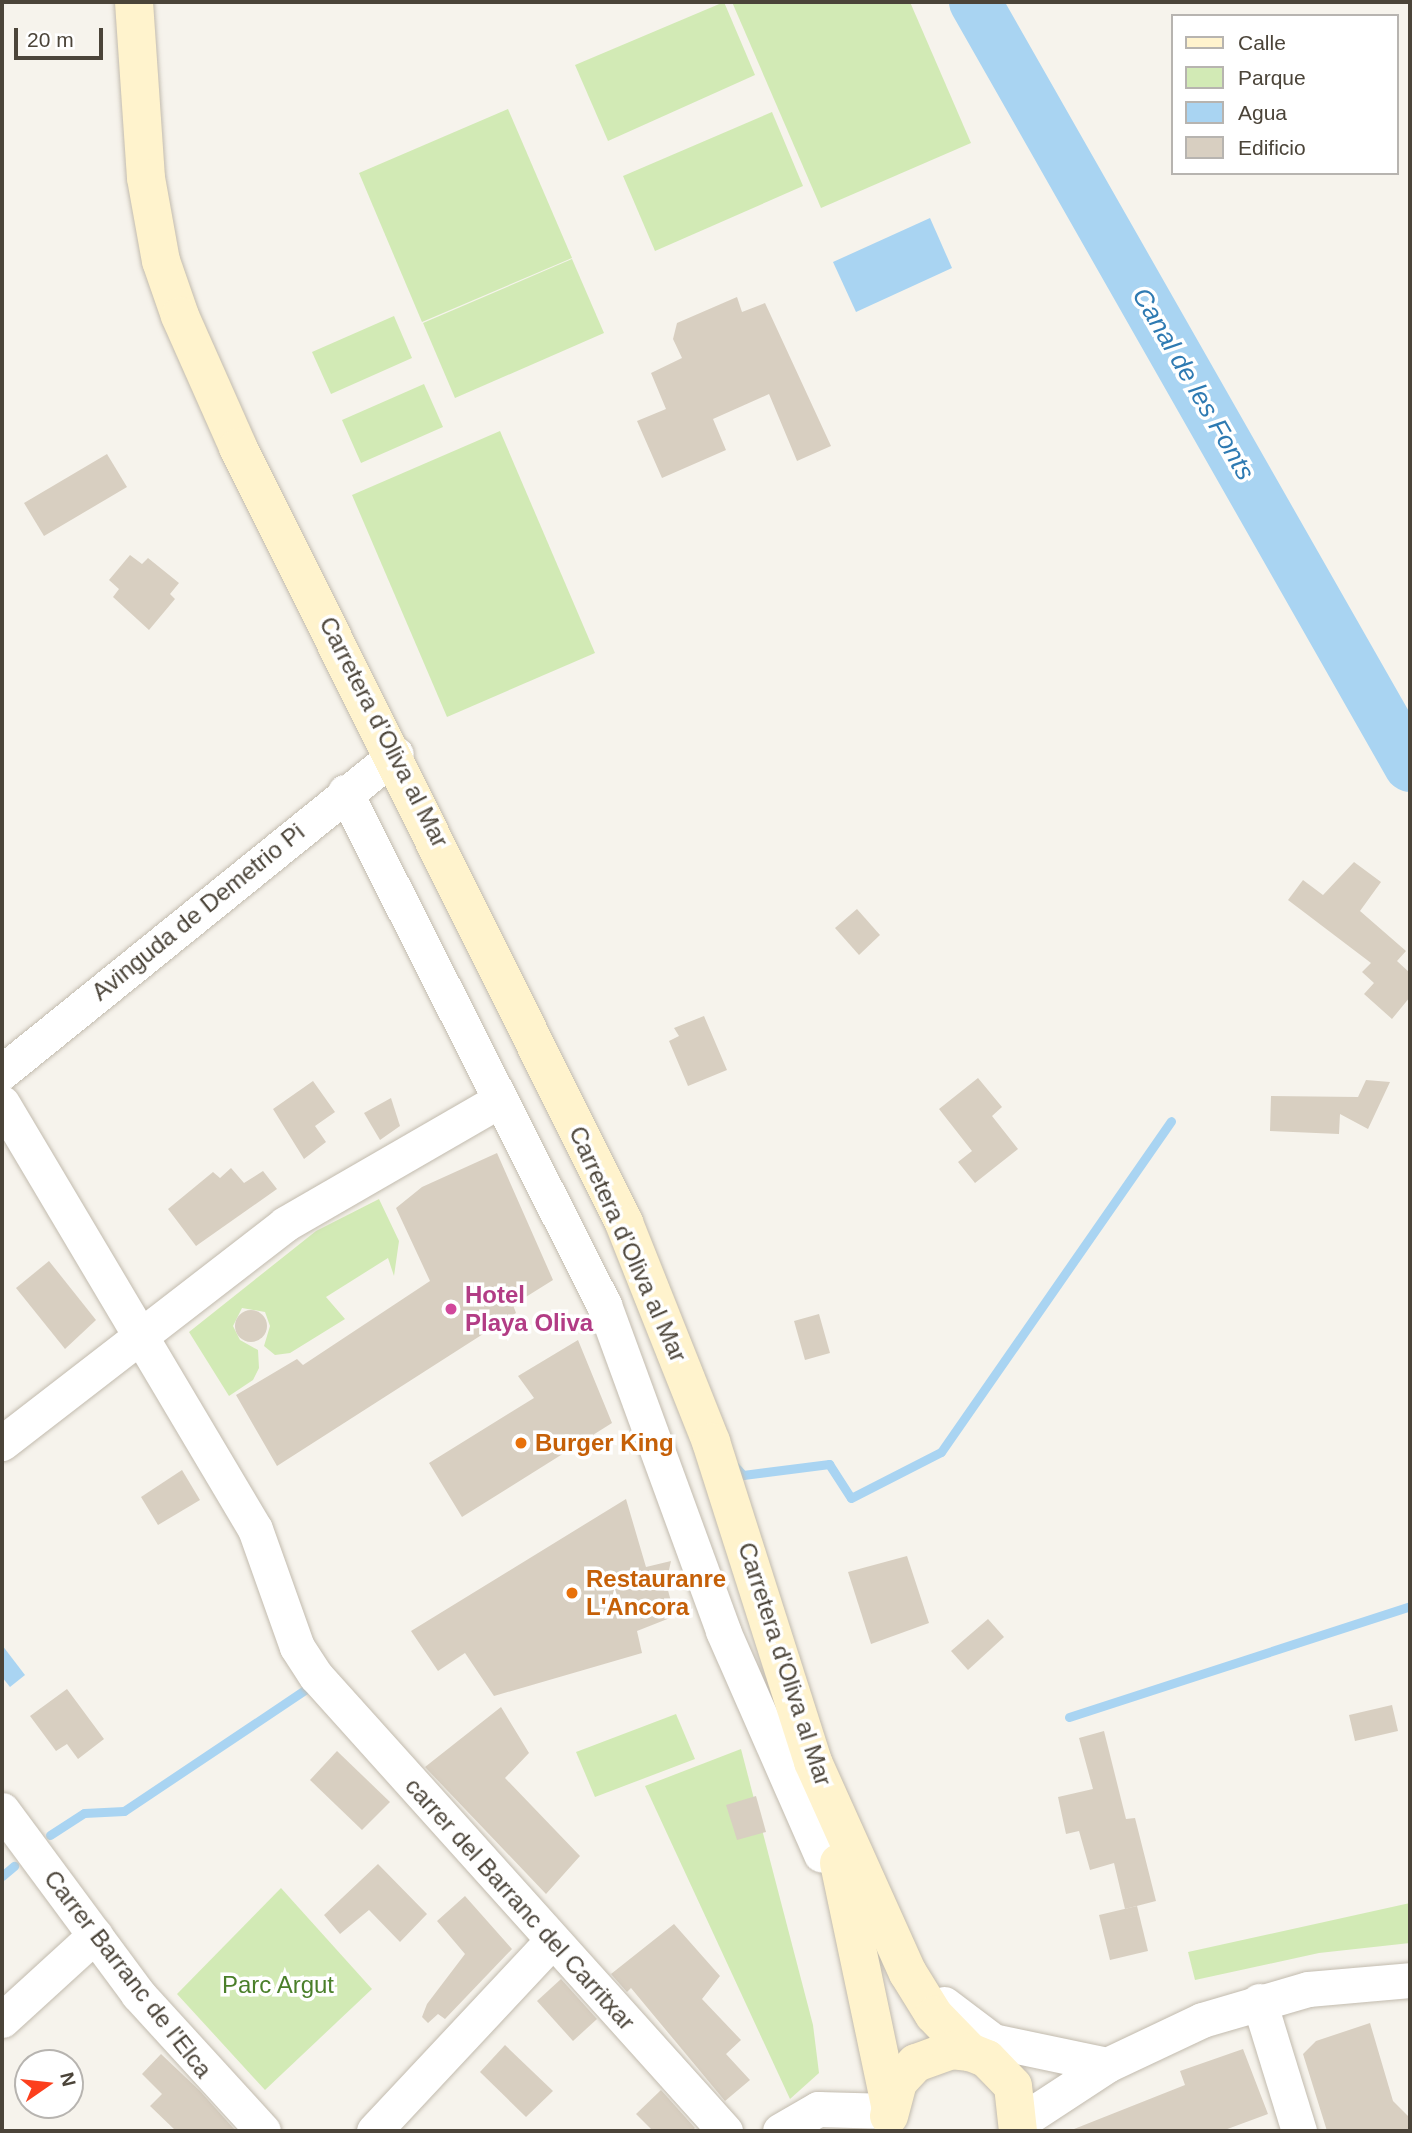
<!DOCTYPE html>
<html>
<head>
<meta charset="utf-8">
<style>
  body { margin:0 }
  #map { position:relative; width:1412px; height:2133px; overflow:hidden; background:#f6f3ec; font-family:Helvetica,sans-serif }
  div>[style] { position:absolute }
  .green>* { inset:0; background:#d2eab5 }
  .water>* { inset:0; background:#a9d4f2 }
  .stream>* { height:9px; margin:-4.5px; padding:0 4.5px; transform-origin:4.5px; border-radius:4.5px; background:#a9d4f2 }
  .river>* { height:52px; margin:-26px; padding:0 26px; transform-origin:26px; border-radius:26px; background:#a9d4f2 }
  .building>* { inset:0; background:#d8cfc1 }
  .round { border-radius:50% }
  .roads { filter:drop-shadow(0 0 2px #c2bbae) drop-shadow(0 0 2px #c2bbae) }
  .street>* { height:35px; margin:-17.5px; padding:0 17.5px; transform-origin:17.5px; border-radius:17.5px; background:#fff }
  .secondary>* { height:38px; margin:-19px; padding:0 19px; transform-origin:19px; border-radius:19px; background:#fff3cd }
  .dots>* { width:19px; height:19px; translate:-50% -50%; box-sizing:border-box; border:4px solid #fff; border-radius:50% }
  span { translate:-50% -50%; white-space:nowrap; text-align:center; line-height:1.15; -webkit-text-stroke:7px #fff; paint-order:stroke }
  .street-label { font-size:24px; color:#4b4439 }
  .hotel-label { font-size:24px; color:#b23c85; font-weight:700 }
  .left { translate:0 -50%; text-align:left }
  .food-label { font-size:24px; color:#c56008; font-weight:700 }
  .park-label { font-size:24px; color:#4a7f2a }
  .water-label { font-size:26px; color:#2e7ab2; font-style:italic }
  .frame { position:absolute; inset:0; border:4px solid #4b4439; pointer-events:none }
  .legend { position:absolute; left:1171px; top:14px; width:228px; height:161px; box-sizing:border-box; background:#fff; border:2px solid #b7b4b0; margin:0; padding:9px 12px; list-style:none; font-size:21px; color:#4b4439 }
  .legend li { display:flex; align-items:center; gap:14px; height:35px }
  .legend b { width:35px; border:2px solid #b7b4b0 }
  .north { position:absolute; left:14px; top:2049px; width:70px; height:70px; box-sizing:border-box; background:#fff; border:2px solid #b7b4b0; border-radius:50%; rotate:76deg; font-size:19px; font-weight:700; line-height:28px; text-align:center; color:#4b4439 }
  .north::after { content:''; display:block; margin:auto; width:24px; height:32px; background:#fc3f1d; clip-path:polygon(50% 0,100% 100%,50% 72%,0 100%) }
  .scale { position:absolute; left:14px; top:28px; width:89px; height:32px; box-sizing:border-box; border:4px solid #4b4439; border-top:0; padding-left:9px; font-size:21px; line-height:24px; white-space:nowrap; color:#4b4439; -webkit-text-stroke:5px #fff; paint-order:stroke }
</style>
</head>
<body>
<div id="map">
  <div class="green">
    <i style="clip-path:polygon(724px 2px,755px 75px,608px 141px,575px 65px)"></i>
    <i style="clip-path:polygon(732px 2px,910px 2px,971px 143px,821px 208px)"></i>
    <i style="clip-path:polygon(508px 109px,572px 258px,422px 322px,359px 173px)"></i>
    <i style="clip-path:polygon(772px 112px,803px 186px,655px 251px,623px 176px)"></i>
    <i style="clip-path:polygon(572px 259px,604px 333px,455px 398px,423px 323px)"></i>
    <i style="clip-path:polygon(394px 316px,412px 358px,331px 394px,312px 352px)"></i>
    <i style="clip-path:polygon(424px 384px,443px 427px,361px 463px,342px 420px)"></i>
    <i style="clip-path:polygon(500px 431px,595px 653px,447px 717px,352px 495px)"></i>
    <i style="clip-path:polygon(379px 1199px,399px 1241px,394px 1276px,388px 1258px,326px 1297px,345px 1319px,290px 1353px,275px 1355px,264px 1346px,270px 1326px,265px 1312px,242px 1308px,233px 1326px,240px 1340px,258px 1350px,259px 1368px,253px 1380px,229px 1396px,189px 1332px,316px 1231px)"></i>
    <i style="clip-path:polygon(676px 1714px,695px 1759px,595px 1797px,576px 1752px)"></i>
    <i style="clip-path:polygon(741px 1749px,813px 2025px,819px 2073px,790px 2099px,645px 1786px)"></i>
    <i style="clip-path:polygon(281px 1888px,372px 1989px,265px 2090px,177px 1994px)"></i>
    <i style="clip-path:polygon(1410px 1903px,1410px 1943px,1319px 1953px,1195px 1980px,1188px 1952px)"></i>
  </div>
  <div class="water">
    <i style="clip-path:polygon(930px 218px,952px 268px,856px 312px,833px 262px)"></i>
    <i style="clip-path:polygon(2px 1645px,25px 1675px,10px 1687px,2px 1677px)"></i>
  </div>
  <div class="stream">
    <i style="left:733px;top:1464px;width:15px;rotate:48deg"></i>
    <i style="left:743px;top:1475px;width:87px;rotate:-7.3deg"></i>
    <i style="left:829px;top:1464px;width:40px;rotate:57.1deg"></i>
    <i style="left:851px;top:1498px;width:101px;rotate:-27.1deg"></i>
    <i style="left:941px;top:1452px;width:403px;rotate:-55.2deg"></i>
    <i style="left:1069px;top:1717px;width:359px;rotate:-18deg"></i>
    <i style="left:50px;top:1835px;width:40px;rotate:-32.9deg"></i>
    <i style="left:84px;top:1813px;width:40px;rotate:-2.9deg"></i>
    <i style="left:124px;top:1811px;width:221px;rotate:-33.8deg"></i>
    <i style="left:2px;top:1876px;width:16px;rotate:-40deg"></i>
  </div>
  <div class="river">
    <i style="left:975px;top:2px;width:879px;rotate:60.34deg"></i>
  </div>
  <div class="building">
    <i style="clip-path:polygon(737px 297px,742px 312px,765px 303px,831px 446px,797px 461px,769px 394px,713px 419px,726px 450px,662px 478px,637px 421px,666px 409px,651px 373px,682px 358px,673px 339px,677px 323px)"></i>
    <i style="clip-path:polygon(107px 454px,127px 487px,44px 536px,24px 503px)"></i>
    <i style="clip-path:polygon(130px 555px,142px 564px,148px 558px,179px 583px,170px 594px,175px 599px,149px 630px,113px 597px,119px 589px,109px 580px)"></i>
    <i style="clip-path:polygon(1354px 862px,1381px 882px,1360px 911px,1406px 951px,1397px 961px,1410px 973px,1410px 997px,1392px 1019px,1364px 994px,1374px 983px,1362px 972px,1371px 963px,1288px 900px,1303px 880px,1323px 895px)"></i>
    <i style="clip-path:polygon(857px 909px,880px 935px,859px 955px,835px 928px)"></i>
    <i style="clip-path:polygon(704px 1016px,727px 1070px,688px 1086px,669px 1041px,679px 1036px,674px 1028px)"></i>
    <i style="clip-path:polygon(978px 1078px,1002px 1107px,992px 1116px,1018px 1149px,975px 1183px,958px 1162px,972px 1151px,939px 1109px)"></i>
    <i style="clip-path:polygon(1366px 1080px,1390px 1082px,1368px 1129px,1340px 1114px,1339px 1134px,1270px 1131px,1271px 1096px,1358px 1097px)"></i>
    <i style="clip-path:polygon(313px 1081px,335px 1112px,315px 1126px,326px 1142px,304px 1159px,273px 1109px)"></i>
    <i style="clip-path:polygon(391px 1098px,400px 1126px,380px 1140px,364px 1113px)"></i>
    <i style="clip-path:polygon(497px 1153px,553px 1280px,513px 1305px,516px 1313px,277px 1466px,236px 1395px,297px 1359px,303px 1365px,430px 1281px,396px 1208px,422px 1187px)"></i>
    <i style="clip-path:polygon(231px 1168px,244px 1183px,263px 1171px,277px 1189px,196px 1246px,168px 1209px,213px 1172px,220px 1178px)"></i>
    <i style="clip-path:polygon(49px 1261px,96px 1320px,65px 1349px,16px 1288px)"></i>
    <i class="round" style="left:235px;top:1310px;width:32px;height:32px"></i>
    <i style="clip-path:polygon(819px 1314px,830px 1353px,805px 1360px,794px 1321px)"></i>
    <i style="clip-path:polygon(578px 1340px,612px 1423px,462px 1517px,429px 1463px,534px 1398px,518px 1376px)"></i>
    <i style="clip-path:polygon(182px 1470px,200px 1500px,158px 1525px,141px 1497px)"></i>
    <i style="clip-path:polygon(626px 1499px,646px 1567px,671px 1561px,666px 1583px,675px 1616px,637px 1631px,642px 1653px,494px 1696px,465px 1653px,438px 1671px,411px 1631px)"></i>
    <i style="clip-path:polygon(907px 1556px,929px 1623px,871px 1644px,848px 1572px)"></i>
    <i style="clip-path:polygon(988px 1619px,1004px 1637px,968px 1670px,951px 1651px)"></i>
    <i style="clip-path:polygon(67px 1689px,104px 1739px,78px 1759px,67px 1744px,56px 1751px,30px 1716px)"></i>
    <i style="clip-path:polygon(1392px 1705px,1398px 1731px,1355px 1741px,1349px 1715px)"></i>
    <i style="clip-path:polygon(501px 1707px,529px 1753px,505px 1778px,580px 1856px,546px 1894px,425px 1767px)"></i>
    <i style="clip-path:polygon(1104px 1731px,1126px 1819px,1135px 1818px,1156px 1901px,1125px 1909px,1114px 1863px,1090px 1870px,1079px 1831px,1066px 1834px,1058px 1797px,1093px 1789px,1079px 1738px)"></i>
    <i style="clip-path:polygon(337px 1751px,390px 1802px,362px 1830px,310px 1780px)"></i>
    <i style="clip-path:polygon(756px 1796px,766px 1832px,737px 1840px,726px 1805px)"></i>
    <i style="clip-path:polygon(378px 1864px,427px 1914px,400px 1942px,369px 1910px,340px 1934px,324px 1915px)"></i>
    <i style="clip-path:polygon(465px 1896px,512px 1949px,445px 2019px,438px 2014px,428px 2023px,422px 2017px,427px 2004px,465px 1954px,437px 1921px)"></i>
    <i style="clip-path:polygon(1137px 1906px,1148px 1951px,1110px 1960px,1099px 1915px)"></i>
    <i style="clip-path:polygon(674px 1924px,720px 1976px,702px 1999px,741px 2040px,726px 2054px,750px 2080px,725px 2101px,631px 1988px,627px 1992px,611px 1974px)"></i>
    <i style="clip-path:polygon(561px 1979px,597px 2019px,573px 2041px,537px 2001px)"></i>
    <i style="clip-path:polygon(1370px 2023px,1393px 2101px,1410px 2118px,1410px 2131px,1327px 2131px,1303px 2054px,1316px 2041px)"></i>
    <i style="clip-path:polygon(505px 2045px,553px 2091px,526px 2117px,480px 2072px)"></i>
    <i style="clip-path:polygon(1243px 2049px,1268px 2114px,1222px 2131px,1069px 2131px,1185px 2085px,1180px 2071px)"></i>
    <i style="clip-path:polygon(161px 2054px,200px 2091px,236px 2131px,176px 2131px,150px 2106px,162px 2094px,142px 2074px)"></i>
    <i style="clip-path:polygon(661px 2090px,695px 2128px,692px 2131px,653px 2131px,636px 2114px)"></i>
  </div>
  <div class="roads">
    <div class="street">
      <i style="left:345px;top:792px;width:575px;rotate:63.21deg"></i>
      <i style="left:604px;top:1305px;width:347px;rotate:69.9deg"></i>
      <i style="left:723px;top:1631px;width:244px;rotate:66.3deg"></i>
      <i style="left:2px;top:1072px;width:506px;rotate:-38.91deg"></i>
      <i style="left:2px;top:1103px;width:495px;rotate:59.3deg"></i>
      <i style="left:255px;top:1529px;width:125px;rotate:70.4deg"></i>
      <i style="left:297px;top:1647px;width:35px;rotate:57deg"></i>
      <i style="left:316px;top:1676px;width:612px;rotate:48.05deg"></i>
      <i style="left:2px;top:1443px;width:358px;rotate:-37.7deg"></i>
      <i style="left:285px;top:1224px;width:248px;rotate:-30deg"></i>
      <i style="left:2px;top:1810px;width:229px;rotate:53.5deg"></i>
      <i style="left:138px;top:1994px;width:185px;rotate:47.6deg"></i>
      <i style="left:1259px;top:2001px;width:136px;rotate:72.9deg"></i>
      <i style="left:944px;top:2004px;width:61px;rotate:37.1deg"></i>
      <i style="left:993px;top:2041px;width:116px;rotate:11.9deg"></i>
      <i style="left:2px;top:2020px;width:126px;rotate:-42.4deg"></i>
      <i style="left:1020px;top:2122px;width:104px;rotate:-33.2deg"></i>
      <i style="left:1107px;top:2065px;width:105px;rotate:-25.3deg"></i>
      <i style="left:1202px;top:2020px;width:110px;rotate:-16.3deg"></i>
      <i style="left:1308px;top:1989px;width:102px;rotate:-5deg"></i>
      <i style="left:374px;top:2131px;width:260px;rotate:-46.9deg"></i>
      <i style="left:780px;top:2131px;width:44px;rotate:-30.1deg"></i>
      <i style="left:818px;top:2109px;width:71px;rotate:1.6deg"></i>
    </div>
    <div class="secondary">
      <i style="left:134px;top:2px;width:176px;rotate:86.1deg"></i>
      <i style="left:146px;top:178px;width:84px;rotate:79.8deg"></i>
      <i style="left:161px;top:261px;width:58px;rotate:70.9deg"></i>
      <i style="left:180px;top:316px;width:143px;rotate:66.1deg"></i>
      <i style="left:238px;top:447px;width:867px;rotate:63.55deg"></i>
      <i style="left:624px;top:1223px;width:236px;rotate:68.3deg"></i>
      <i style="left:711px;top:1442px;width:336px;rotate:72.3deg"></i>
      <i style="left:813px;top:1762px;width:231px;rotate:65.8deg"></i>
      <i style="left:908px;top:1973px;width:49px;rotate:58.2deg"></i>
      <i style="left:934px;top:2015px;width:52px;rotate:45.8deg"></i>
      <i style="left:839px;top:1863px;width:248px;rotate:78.1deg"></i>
      <i style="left:889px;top:2116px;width:35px;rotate:-75deg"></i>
      <i style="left:898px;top:2082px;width:26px;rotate:-47deg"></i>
      <i style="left:916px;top:2063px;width:37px;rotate:-20deg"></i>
      <i style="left:951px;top:2050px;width:19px;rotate:6deg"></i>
      <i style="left:970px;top:2052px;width:18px;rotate:22deg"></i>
      <i style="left:987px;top:2059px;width:37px;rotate:46deg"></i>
      <i style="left:1013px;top:2086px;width:45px;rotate:83.7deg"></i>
    </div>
  </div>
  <div class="dots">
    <i style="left:451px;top:1309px;background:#d1479c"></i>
    <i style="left:521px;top:1443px;background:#e8710a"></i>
    <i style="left:572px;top:1593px;background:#e8710a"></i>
  </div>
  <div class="street-label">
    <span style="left:384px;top:732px;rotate:63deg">Carretera d’Oliva al Mar</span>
    <span style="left:198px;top:912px;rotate:-39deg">Avinguda de Demetrio Pi</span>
    <span style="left:628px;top:1244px;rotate:66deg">Carretera d’Oliva al Mar</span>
    <span style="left:785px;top:1664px;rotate:72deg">Carretera d'Oliva al Mar</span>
    <span style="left:520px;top:1904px;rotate:48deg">carrer del Barranc del Carritxar</span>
    <span style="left:128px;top:1974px;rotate:52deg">Carrer Barranc de l'Elca</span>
  </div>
  <div class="hotel-label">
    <span class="left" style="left:465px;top:1309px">Hotel<br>Playa Oliva</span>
  </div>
  <div class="food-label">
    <span class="left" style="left:535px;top:1443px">Burger King</span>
    <span class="left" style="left:586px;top:1593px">Restauranre<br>L'Ancora</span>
  </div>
  <div class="park-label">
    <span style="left:278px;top:1985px">Parc Argut</span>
  </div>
  <div class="water-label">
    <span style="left:1193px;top:384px;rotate:60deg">Canal de les Fonts</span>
  </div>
  <div class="frame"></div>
  <ul class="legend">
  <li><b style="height:9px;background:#fff3cd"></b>Calle</li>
  <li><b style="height:19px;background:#d2eab5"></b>Parque</li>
  <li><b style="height:19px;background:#a9d4f2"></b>Agua</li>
  <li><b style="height:19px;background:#d8cfc1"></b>Edificio</li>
  </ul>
  <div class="north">N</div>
  <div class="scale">20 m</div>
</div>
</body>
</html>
